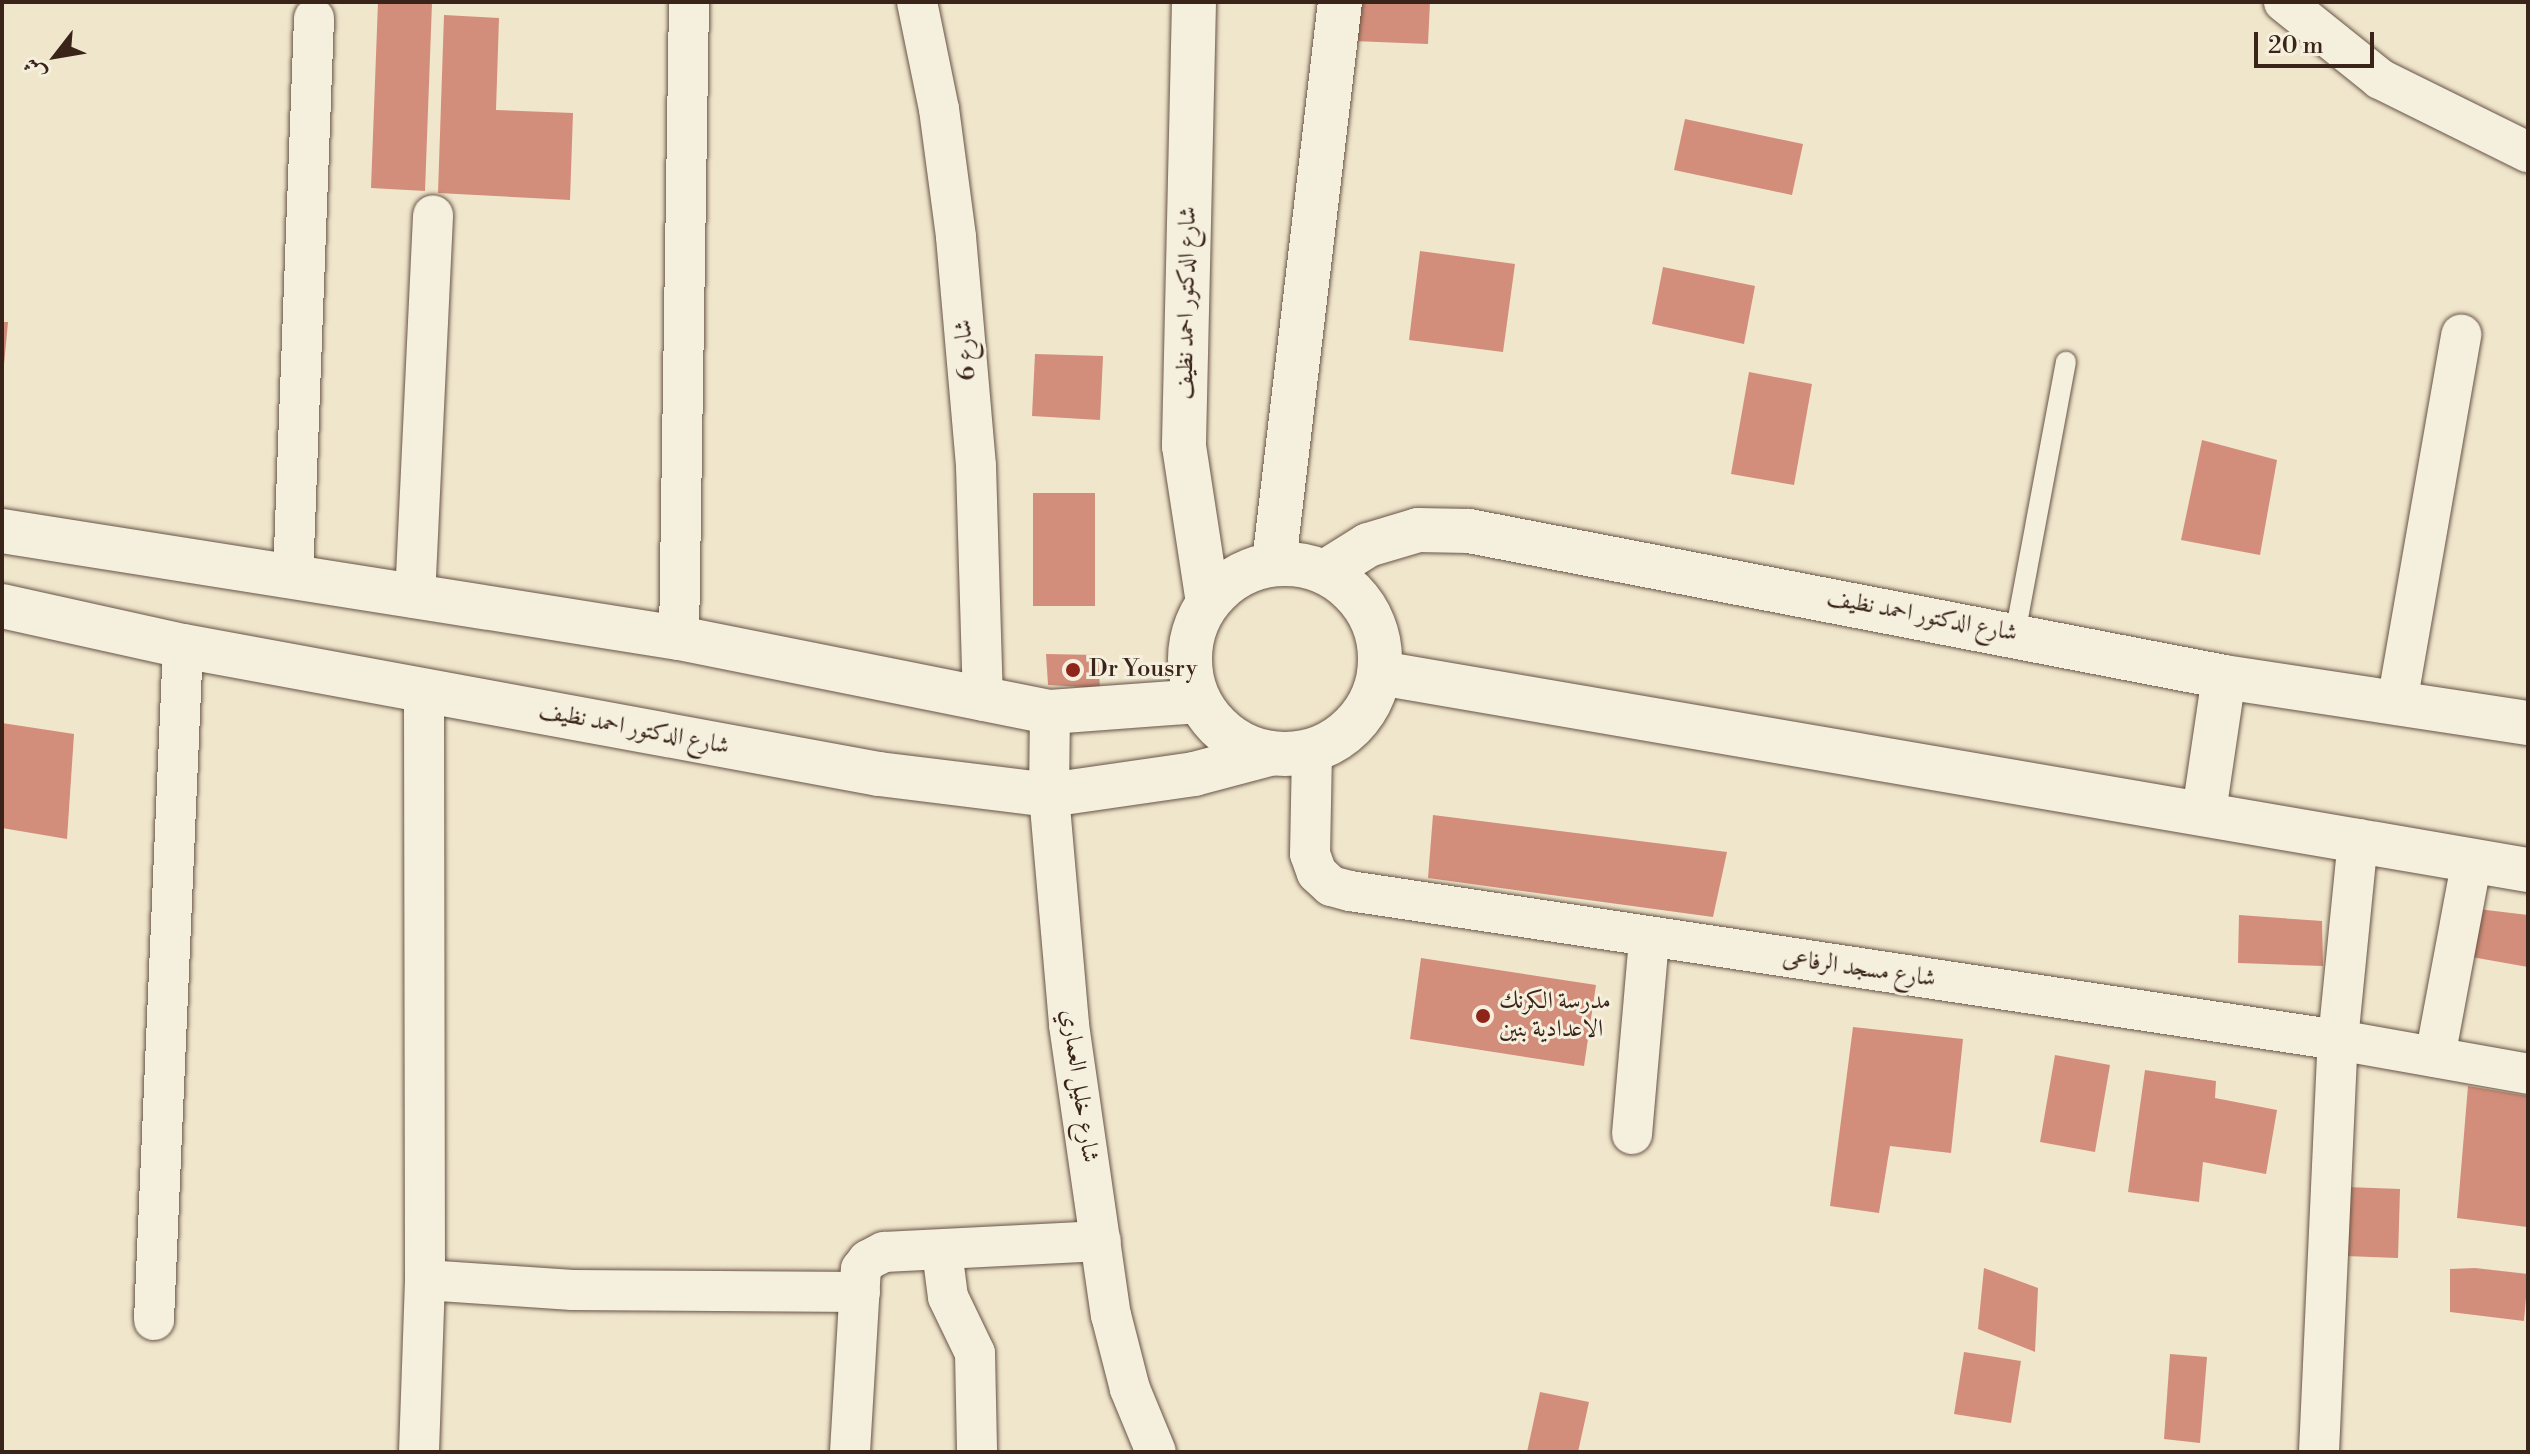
<!DOCTYPE html>
<html>
<head>
<meta charset="utf-8">
<style>
  body { margin:0 }
  #map { position:relative; width:2530px; height:1454px; overflow:hidden; background:#f0e6cc; font-family:"Libre Bodoni",Amiri,serif }
  div>[style] { position:absolute }
  .building>* { inset:0; background:#d28e7a }
  .roads { filter:drop-shadow(0 0 2px #685446) drop-shadow(0 0 2px #685446) }
  .lane>* { height:20px; margin:-10px; padding:0 10px; transform-origin:10px; border-radius:10px; background:#f5efde }
  .street>* { height:40px; margin:-20px; padding:0 20px; transform-origin:20px; border-radius:20px; background:#f5efde }
  .secondary>* { height:44px; margin:-22px; padding:0 22px; transform-origin:22px; border-radius:22px; background:#f5efde }
  .secondary>.ring { margin:-22px; padding:0; box-sizing:content-box; background:none; border:44px solid #f5efde; border-radius:50% }
  .dots>* { width:22px; height:22px; translate:-50% -50%; box-sizing:border-box; border:4px solid #f5efde; border-radius:50% }
  span { translate:-50% -50%; white-space:nowrap; text-align:center; line-height:1.15; -webkit-text-stroke:6px #f5efde; paint-order:stroke }
  .street-label { font-size:24px; color:#3a241a }
  .poi-label { font-size:24px; color:#3a241a }
  .left { translate:0 -50%; text-align:left }
  .frame { position:absolute; inset:0; border:4px solid #3a241a; pointer-events:none }
  .north { position:absolute; left:16px; top:16px; width:80px; height:80px; -webkit-text-stroke:6px #f5efde; paint-order:stroke; rotate:239deg; font-size:22px; font-weight:700; line-height:32px; text-align:center; color:#3a241a }
  .north::after { content:''; display:block; margin:auto; width:28px; height:36px; background:#3a241a; clip-path:polygon(50% 0,100% 100%,50% 72%,0 100%) }
  .scale { position:absolute; left:2254px; top:32px; width:120px; height:36px; box-sizing:border-box; border:4px solid #3a241a; border-top:0; padding-left:10px; font-size:24px; line-height:28px; white-space:nowrap; color:#3a241a; -webkit-text-stroke:6px #f5efde; paint-order:stroke }
</style>
</head>
<body>
<div id="map">
  <div class="building">
    <i style="clip-path:polygon(378px 2px,432px 3px,425px 191px,371px 188px)"></i>
    <i style="clip-path:polygon(1355px 2px,1430px 2px,1428px 44px,1353px 41px)"></i>
    <i style="clip-path:polygon(444px 15px,499px 18px,496px 110px,573px 113px,570px 200px,438px 193px)"></i>
    <i style="clip-path:polygon(1685px 119px,1803px 144px,1792px 195px,1674px 170px)"></i>
    <i style="clip-path:polygon(1420px 251px,1515px 264px,1503px 352px,1409px 340px)"></i>
    <i style="clip-path:polygon(1663px 267px,1755px 286px,1744px 344px,1652px 324px)"></i>
    <i style="clip-path:polygon(2px 322px,8px 322px,4px 365px,2px 365px)"></i>
    <i style="clip-path:polygon(1035px 354px,1103px 356px,1100px 420px,1032px 416px)"></i>
    <i style="clip-path:polygon(1749px 372px,1812px 384px,1794px 485px,1731px 474px)"></i>
    <i style="clip-path:polygon(2202px 440px,2277px 460px,2260px 555px,2181px 540px)"></i>
    <i style="clip-path:polygon(1033px 493px,1095px 493px,1095px 606px,1033px 606px)"></i>
    <i style="clip-path:polygon(1046px 654px,1098px 655px,1100px 688px,1048px 685px)"></i>
    <i style="clip-path:polygon(2px 723px,74px 734px,67px 839px,2px 828px)"></i>
    <i style="clip-path:polygon(1433px 815px,1727px 852px,1713px 917px,1428px 878px)"></i>
    <i style="clip-path:polygon(2478px 909px,2528px 915px,2528px 967px,2466px 956px)"></i>
    <i style="clip-path:polygon(2239px 915px,2322px 921px,2323px 966px,2238px 963px)"></i>
    <i style="clip-path:polygon(1421px 958px,1596px 985px,1584px 1066px,1410px 1039px)"></i>
    <i style="clip-path:polygon(1853px 1027px,1963px 1039px,1951px 1153px,1890px 1146px,1879px 1213px,1830px 1206px)"></i>
    <i style="clip-path:polygon(2055px 1055px,2110px 1065px,2095px 1152px,2040px 1142px)"></i>
    <i style="clip-path:polygon(2145px 1070px,2216px 1081px,2215px 1098px,2277px 1110px,2266px 1174px,2203px 1162px,2199px 1202px,2128px 1192px)"></i>
    <i style="clip-path:polygon(2468px 1086px,2528px 1096px,2527px 1227px,2457px 1218px)"></i>
    <i style="clip-path:polygon(2347px 1187px,2400px 1189px,2398px 1258px,2345px 1256px)"></i>
    <i style="clip-path:polygon(1984px 1268px,2038px 1288px,2035px 1352px,1978px 1329px)"></i>
    <i style="clip-path:polygon(2475px 1268px,2528px 1274px,2524px 1321px,2450px 1312px,2450px 1269px)"></i>
    <i style="clip-path:polygon(1964px 1352px,2021px 1361px,2011px 1423px,1954px 1414px)"></i>
    <i style="clip-path:polygon(2170px 1354px,2207px 1357px,2200px 1443px,2164px 1439px)"></i>
    <i style="clip-path:polygon(1540px 1392px,1589px 1402px,1578px 1452px,1527px 1452px)"></i>
  </div>
  <div class="roads">
    <div class="lane">
      <i style="left:2015px;top:634px;width:277px;rotate:-79.4deg"></i>
    </div>
    <div class="street">
      <i style="left:917px;top:2px;width:109px;rotate:78.4deg"></i>
      <i style="left:939px;top:109px;width:129px;rotate:82.4deg"></i>
      <i style="left:956px;top:237px;width:230px;rotate:85deg"></i>
      <i style="left:976px;top:466px;width:235px;rotate:88.3deg"></i>
      <i style="left:2284px;top:2px;width:123px;rotate:38.7deg"></i>
      <i style="left:2380px;top:79px;width:165px;rotate:26.3deg"></i>
      <i style="left:293px;top:578px;width:560px;rotate:-87.85deg"></i>
      <i style="left:415px;top:598px;width:383px;rotate:-87.3deg"></i>
      <i style="left:679px;top:638px;width:636px;rotate:-89.1deg"></i>
      <i style="left:2397px;top:703px;width:374px;rotate:-80.1deg"></i>
      <i style="left:1050px;top:712px;width:83px;rotate:90.7deg"></i>
      <i style="left:1049px;top:795px;width:231px;rotate:85deg"></i>
      <i style="left:1069px;top:1025px;width:293px;rotate:81.8deg"></i>
      <i style="left:1111px;top:1315px;width:76px;rotate:75.6deg"></i>
      <i style="left:1130px;top:1389px;width:68px;rotate:67.6deg"></i>
      <i style="left:1312px;top:751px;width:103px;rotate:91.1deg"></i>
      <i style="left:1310px;top:854px;width:20px;rotate:70deg"></i>
      <i style="left:1317px;top:873px;width:19px;rotate:43deg"></i>
      <i style="left:1331px;top:886px;width:20px;rotate:15deg"></i>
      <i style="left:1350px;top:891px;width:999px;rotate:8.58deg"></i>
      <i style="left:2338px;top:1040px;width:193px;rotate:10.1deg"></i>
      <i style="left:2435px;top:1057px;width:200px;rotate:-79.4deg"></i>
      <i style="left:1632px;top:1134px;width:197px;rotate:-85deg"></i>
      <i style="left:942px;top:1251px;width:46px;rotate:82.6deg"></i>
      <i style="left:948px;top:1297px;width:62px;rotate:64.3deg"></i>
      <i style="left:975px;top:1353px;width:99px;rotate:88.8deg"></i>
      <i style="left:425px;top:1280px;width:148px;rotate:3.9deg"></i>
      <i style="left:573px;top:1290px;width:287px;rotate:0.4deg"></i>
      <i style="left:154px;top:1320px;width:675px;rotate:-87.54deg"></i>
      <i style="left:419px;top:1452px;width:172px;rotate:-88deg"></i>
      <i style="left:425px;top:1280px;width:591px;rotate:-90.1deg"></i>
      <i style="left:850px;top:1452px;width:183px;rotate:-86.6deg"></i>
      <i style="left:861px;top:1269px;width:11px;rotate:-52deg"></i>
      <i style="left:868px;top:1260px;width:18px;rotate:-27deg"></i>
      <i style="left:884px;top:1252px;width:217px;rotate:-2.9deg"></i>
      <i style="left:2319px;top:1452px;width:412px;rotate:-87.4deg"></i>
      <i style="left:2338px;top:1040px;width:202px;rotate:-84.3deg"></i>
    </div>
    <div class="secondary">
      <i style="left:1194px;top:2px;width:444px;rotate:91.3deg"></i>
      <i style="left:1184px;top:446px;width:158px;rotate:81.3deg"></i>
      <i style="left:2px;top:531px;width:685px;rotate:8.98deg"></i>
      <i style="left:679px;top:638px;width:378px;rotate:11.3deg"></i>
      <i style="left:1050px;top:712px;width:149px;rotate:-4.2deg"></i>
      <i style="left:1274px;top:563px;width:565px;rotate:-83.29deg"></i>
      <i class="ring" style="left:1190px;top:564px;width:146px;height:146px"></i>
      <i style="left:1325px;top:572px;width:51px;rotate:-32.1deg"></i>
      <i style="left:1368px;top:545px;width:52px;rotate:-16.7deg"></i>
      <i style="left:1418px;top:530px;width:51px;rotate:1.1deg"></i>
      <i style="left:1469px;top:531px;width:769px;rotate:10.94deg"></i>
      <i style="left:2224px;top:677px;width:307px;rotate:8.6deg"></i>
      <i style="left:2px;top:606px;width:185px;rotate:12.5deg"></i>
      <i style="left:183px;top:646px;width:708px;rotate:10.42deg"></i>
      <i style="left:879px;top:774px;width:171px;rotate:7deg"></i>
      <i style="left:1049px;top:795px;width:147px;rotate:-8.2deg"></i>
      <i style="left:1194px;top:774px;width:78px;rotate:-14.9deg"></i>
      <i style="left:1380px;top:673px;width:1165px;rotate:9.74deg"></i>
      <i style="left:2204px;top:812px;width:136px;rotate:-81.6deg"></i>
    </div>
  </div>
  <div class="dots">
    <i style="left:1073px;top:670px;background:#8f2418"></i>
    <i style="left:1483px;top:1016px;background:#8f2418"></i>
  </div>
  <div class="street-label">
    <span style="left:1187px;top:303px;rotate:-89deg">شارع الدكتور احمد نظيف</span>
    <span style="left:966px;top:350px;rotate:-95deg">شارع 6</span>
    <span style="left:1922px;top:616px;rotate:11deg">شارع الدكتور احمد نظيف</span>
    <span style="left:634px;top:729px;rotate:11deg">شارع الدكتور احمد نظيف</span>
    <span style="left:1859px;top:969px;rotate:8deg">شارع مسجد الرفاعى</span>
    <span style="left:1079px;top:1086px;rotate:82deg">شارع خليل العماري</span>
  </div>
  <div class="poi-label">
    <span class="left" style="left:1089px;top:670px">Dr Yousry</span>
    <span class="left" style="left:1499px;top:1016px">مدرسة الكرنك<br>الاعدادية بنين</span>
  </div>
  <div class="frame"></div>
  <div class="north">ش</div>
  <div class="scale">20 m</div>
</div>
</body>
</html>
